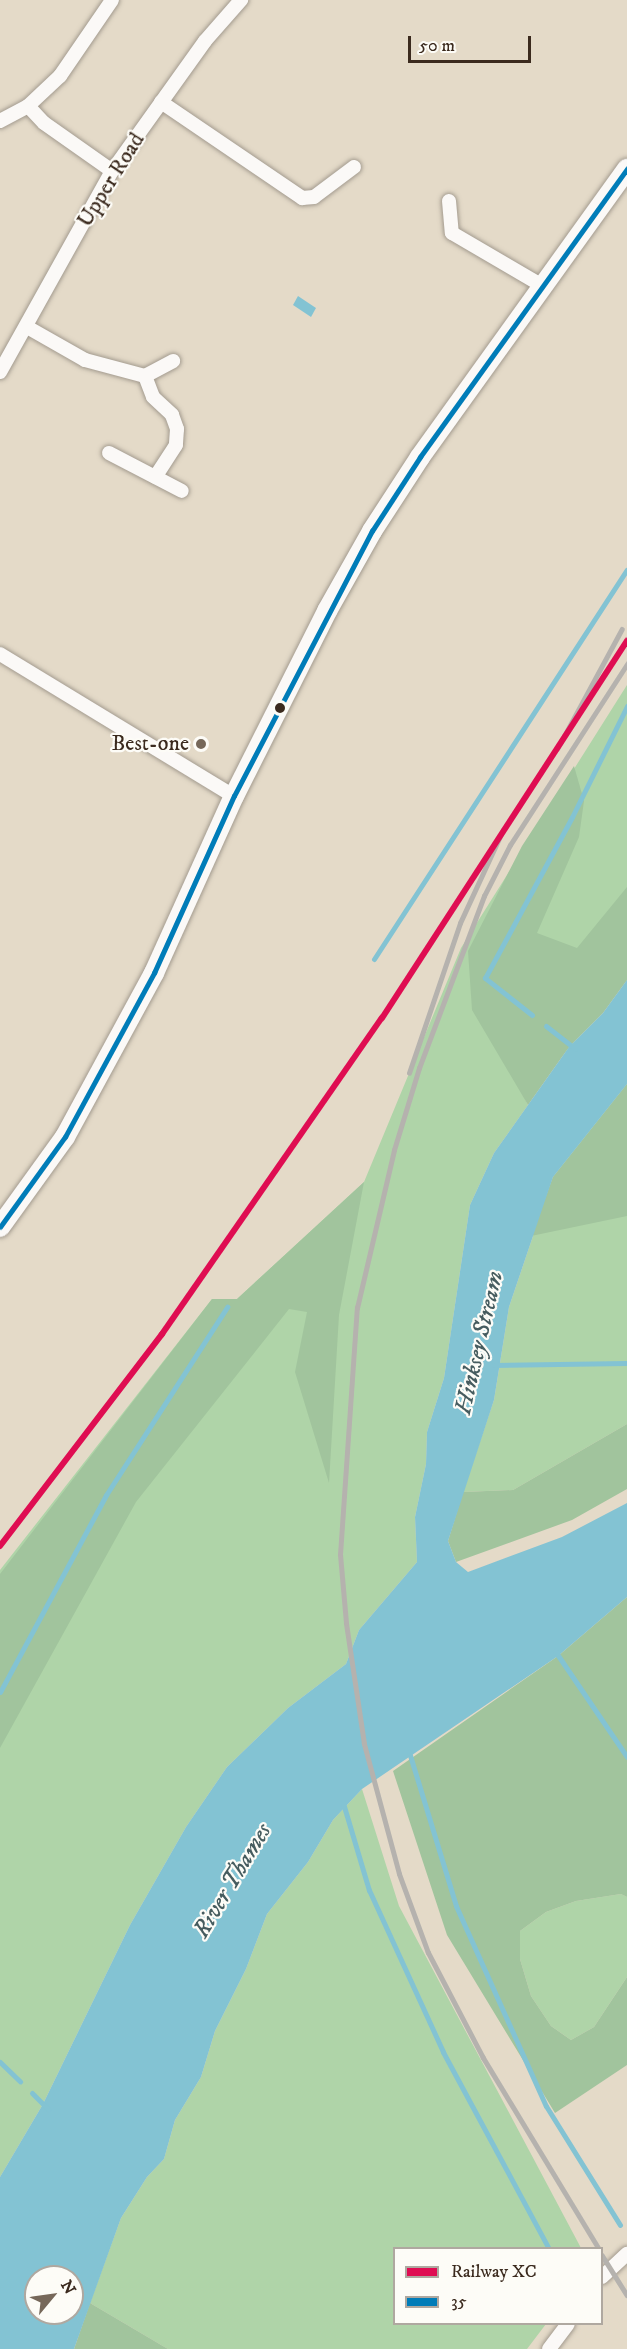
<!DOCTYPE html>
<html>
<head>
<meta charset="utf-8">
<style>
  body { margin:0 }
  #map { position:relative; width:627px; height:2349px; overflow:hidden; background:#e4dac8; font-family:"IM FELL DW Pica",serif }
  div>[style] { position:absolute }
  .green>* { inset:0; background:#afd4a8 }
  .forest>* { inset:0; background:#a1c49d }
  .water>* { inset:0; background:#83c3d3 }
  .stream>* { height:5px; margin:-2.5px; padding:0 2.5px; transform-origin:2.5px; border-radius:2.5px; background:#83c3d3 }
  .roads { filter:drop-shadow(0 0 2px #a39b8f) drop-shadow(0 0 2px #a39b8f) }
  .street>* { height:14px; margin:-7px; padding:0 7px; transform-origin:7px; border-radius:7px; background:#fbf9f7 }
  .secondary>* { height:20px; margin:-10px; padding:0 10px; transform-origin:10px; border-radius:10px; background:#fbf9f7 }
  .rail>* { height:4.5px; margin:-2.25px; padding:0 2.25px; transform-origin:2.25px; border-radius:2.25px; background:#b5b2ae }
  .bus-1>* { height:4.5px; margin:-2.25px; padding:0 2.25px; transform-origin:2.25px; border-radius:2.25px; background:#007cb8 }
  .rail-1>* { height:6px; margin:-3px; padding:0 3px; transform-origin:3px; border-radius:3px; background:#df0d52 }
  .dots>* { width:16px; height:16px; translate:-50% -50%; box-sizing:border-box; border:3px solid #fdfcf7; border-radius:50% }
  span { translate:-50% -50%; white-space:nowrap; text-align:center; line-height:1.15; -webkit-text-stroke:4.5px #fdfcf7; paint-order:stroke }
  .street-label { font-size:22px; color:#3b2a1e }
  .poi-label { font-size:22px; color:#3b2a1e }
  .right { translate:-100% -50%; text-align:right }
  .water-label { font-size:24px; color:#465c5f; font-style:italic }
  .legend { position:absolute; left:393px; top:2247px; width:210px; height:78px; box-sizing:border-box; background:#fdfcf7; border:2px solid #afa8a0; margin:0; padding:8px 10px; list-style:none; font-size:18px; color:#3b2a1e }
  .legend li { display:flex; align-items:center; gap:12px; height:30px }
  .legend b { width:30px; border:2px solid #afa8a0 }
  .north { position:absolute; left:24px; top:2265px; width:60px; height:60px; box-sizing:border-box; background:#fdfcf7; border:2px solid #afa8a0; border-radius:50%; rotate:61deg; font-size:16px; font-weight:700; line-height:24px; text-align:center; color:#3b2a1e }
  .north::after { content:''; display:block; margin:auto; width:21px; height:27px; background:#76685a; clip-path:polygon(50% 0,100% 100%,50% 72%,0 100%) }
  .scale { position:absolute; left:408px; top:36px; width:123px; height:27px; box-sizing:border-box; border:3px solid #3b2a1e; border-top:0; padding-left:8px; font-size:18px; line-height:21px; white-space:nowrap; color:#3b2a1e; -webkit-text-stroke:4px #fdfcf7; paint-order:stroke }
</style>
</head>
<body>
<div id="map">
  <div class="green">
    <i style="clip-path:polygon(627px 685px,627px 980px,525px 1099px,528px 1105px,494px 1153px,470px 1205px,444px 1378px,427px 1432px,426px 1464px,415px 1517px,417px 1562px,359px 1630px,346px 1664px,288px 1708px,227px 1767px,186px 1827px,130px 1925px,43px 2104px,0 2177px,0 1570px,212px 1299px,237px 1299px,364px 1182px,461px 948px)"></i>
    <i style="clip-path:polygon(627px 1084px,627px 1424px,513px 1490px,463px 1492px,494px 1400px,509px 1307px,553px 1177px)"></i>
    <i style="clip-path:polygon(362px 1789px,399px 1906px,581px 2248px,394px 2248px,394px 2324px,546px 2324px,527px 2349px,168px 2349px,90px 2303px,121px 2218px,147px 2177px,164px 2159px,175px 2120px,201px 2077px,215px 2031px,246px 1969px,267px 1914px,308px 1862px,333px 1820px)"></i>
    <i style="clip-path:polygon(621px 1894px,627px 1897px,627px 1977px,594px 2027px,571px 2040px,551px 2026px,531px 1996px,520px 1959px,520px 1931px,546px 1912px,576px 1901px)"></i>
  </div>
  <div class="forest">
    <i style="clip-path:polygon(574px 766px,584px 801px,579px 837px,537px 933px,577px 948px,627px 887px,627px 980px,603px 1013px,569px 1047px,528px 1105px,472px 1010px,468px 951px,522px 846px)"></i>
    <i style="clip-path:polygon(627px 1084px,627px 1216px,531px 1236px,553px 1177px)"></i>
    <i style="clip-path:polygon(364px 1182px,339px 1315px,329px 1483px,295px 1372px,307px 1312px,289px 1309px,136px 1502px,0 1748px,0 1574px,212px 1299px,237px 1299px)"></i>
    <i style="clip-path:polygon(627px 1424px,627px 1489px,572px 1520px,456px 1562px,448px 1541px,463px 1492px,513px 1490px)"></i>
    <i style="clip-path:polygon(627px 1597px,627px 1897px,621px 1894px,576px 1901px,546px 1912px,520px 1931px,520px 1959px,531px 1996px,551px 2026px,571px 2040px,594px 2027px,627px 1977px,627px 2065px,555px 2113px,447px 1935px,393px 1771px,558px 1656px)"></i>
    <i style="clip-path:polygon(90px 2303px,168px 2349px,74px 2349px)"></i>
  </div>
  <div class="water">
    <i style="clip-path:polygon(298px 296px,316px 308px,311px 317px,293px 305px)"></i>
    <i style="clip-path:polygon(evenodd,627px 980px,627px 1084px,553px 1177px,509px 1307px,494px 1400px,448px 1541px,456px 1562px,468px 1572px,562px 1537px,627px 1503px,627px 1597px,558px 1656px,362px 1789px,333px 1820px,308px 1862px,267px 1914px,246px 1969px,215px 2031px,201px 2077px,175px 2120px,164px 2159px,147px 2177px,121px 2218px,74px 2349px,0 2349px,0 2177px,43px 2104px,130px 1925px,186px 1827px,227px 1767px,288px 1708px,346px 1664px,359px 1630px,417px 1562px,415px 1517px,426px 1464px,427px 1432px,444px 1378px,470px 1205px,494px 1153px,569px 1047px,603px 1013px,627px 980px,36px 2277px,72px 2277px,72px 2313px,36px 2313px,36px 2277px)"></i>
  </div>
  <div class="stream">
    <i style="left:374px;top:959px;width:464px;rotate:-57deg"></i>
    <i style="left:532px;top:1015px;width:60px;rotate:-141.8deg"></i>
    <i style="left:485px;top:978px;width:183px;rotate:-61.6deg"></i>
    <i style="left:572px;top:817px;width:124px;rotate:-63.6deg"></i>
    <i style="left:546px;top:1026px;width:37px;rotate:38deg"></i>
    <i style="left:494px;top:1365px;width:133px;rotate:-0.9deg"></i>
    <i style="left:555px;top:1651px;width:128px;rotate:55.8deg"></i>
    <i style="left:0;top:1692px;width:224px;rotate:-61.7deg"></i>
    <i style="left:106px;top:1495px;width:224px;rotate:-57.2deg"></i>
    <i style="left:409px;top:1752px;width:161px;rotate:73deg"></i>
    <i style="left:456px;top:1906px;width:219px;rotate:65.8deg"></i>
    <i style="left:546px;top:2106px;width:140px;rotate:58.1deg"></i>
    <i style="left:343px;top:1803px;width:91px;rotate:73.4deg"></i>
    <i style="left:369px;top:1890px;width:178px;rotate:65.4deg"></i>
    <i style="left:443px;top:2052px;width:221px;rotate:61.7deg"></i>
    <i style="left:0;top:2062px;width:28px;rotate:44deg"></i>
    <i style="left:32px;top:2093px;width:23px;rotate:45deg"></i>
  </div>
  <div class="roads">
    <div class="street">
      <i style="left:161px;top:102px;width:171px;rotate:34.2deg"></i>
      <i style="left:302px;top:198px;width:12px;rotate:-5deg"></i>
      <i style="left:314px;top:197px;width:50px;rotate:-36.9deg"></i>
      <i style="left:28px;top:106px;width:44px;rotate:-43.2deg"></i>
      <i style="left:60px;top:76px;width:92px;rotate:-55.6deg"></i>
      <i style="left:0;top:121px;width:32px;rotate:-28deg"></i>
      <i style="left:28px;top:106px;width:23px;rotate:47deg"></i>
      <i style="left:44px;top:123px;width:83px;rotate:35.2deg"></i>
      <i style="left:449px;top:201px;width:32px;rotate:85deg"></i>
      <i style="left:452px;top:233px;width:103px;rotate:30.3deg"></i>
      <i style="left:27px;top:327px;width:67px;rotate:29.6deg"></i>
      <i style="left:85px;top:360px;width:62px;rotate:14.9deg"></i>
      <i style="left:145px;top:376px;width:22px;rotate:69deg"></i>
      <i style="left:153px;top:397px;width:26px;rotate:43deg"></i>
      <i style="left:172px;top:415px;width:15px;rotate:70deg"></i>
      <i style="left:177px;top:429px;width:16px;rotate:94deg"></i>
      <i style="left:176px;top:445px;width:38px;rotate:123deg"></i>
      <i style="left:0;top:372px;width:230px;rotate:-60.9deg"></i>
      <i style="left:112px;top:171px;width:160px;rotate:-54.4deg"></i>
      <i style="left:205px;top:41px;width:55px;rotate:-48.7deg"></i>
      <i style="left:145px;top:376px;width:32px;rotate:-28deg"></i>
      <i style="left:109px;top:453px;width:82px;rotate:27.5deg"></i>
      <i style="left:0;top:654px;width:274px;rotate:31.3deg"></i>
      <i style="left:602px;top:2277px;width:34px;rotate:-43deg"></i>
      <i style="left:549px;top:2349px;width:31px;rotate:-53deg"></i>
    </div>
    <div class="secondary">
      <i style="left:0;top:1227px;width:111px;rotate:-54.2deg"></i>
      <i style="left:65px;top:1137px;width:187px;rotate:-61.5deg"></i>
      <i style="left:154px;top:973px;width:194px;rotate:-65.7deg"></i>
      <i style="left:234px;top:796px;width:207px;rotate:-63.3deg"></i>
      <i style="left:327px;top:611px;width:92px;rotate:-60.6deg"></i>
      <i style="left:372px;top:531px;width:88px;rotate:-57deg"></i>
      <i style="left:420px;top:457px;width:355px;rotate:-54.3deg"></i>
    </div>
  </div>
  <div class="rail">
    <i style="left:557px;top:749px;width:136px;rotate:-61.6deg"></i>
    <i style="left:409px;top:1073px;width:158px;rotate:-71.2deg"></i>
    <i style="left:460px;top:923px;width:102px;rotate:-65.2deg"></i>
    <i style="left:598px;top:2248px;width:222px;rotate:-121.2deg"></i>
    <i style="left:483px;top:2058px;width:119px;rotate:-117.6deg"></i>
    <i style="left:428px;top:1953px;width:84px;rotate:-110.2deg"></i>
    <i style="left:399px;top:1874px;width:135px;rotate:-105.1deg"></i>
    <i style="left:364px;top:1744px;width:122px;rotate:-98.5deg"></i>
    <i style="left:346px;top:1623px;width:68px;rotate:-95deg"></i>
    <i style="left:340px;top:1555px;width:248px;rotate:-86.1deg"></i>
    <i style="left:357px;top:1308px;width:162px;rotate:-76.8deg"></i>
    <i style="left:394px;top:1150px;width:86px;rotate:-73deg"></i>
    <i style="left:419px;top:1068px;width:184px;rotate:-69.3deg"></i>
    <i style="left:484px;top:896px;width:57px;rotate:-63deg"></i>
    <i style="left:510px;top:845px;width:216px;rotate:-57.1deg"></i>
    <i style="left:602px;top:2255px;width:47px;rotate:58deg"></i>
  </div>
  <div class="bus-1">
    <i style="left:0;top:1227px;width:111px;rotate:-54.2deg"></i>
    <i style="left:65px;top:1137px;width:187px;rotate:-61.5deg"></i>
    <i style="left:154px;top:973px;width:194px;rotate:-65.7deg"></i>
    <i style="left:234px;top:796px;width:299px;rotate:-62.5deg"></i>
    <i style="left:372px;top:531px;width:88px;rotate:-57deg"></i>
    <i style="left:420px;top:457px;width:355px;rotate:-54.3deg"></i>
  </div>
  <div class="rail-1">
    <i style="left:0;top:1546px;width:267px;rotate:-52.6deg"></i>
    <i style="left:162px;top:1334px;width:385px;rotate:-55.2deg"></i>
    <i style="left:382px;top:1018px;width:450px;rotate:-57deg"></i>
  </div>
  <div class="dots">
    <i style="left:280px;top:708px;background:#3b2a1e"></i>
    <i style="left:201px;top:744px;background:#76685a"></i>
  </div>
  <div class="street-label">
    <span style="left:111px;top:180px;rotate:-58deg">Upper Road</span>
  </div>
  <div class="poi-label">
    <span class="right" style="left:189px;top:744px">Best-one</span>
  </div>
  <div class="water-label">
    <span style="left:480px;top:1343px;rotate:-77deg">Hinksey Stream</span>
    <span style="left:233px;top:1881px;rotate:-59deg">River Thames</span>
  </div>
  <ul class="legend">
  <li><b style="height:8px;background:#df0d52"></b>Railway XC</li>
  <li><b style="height:8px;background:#007cb8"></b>35</li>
  </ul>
  <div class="north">N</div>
  <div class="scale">50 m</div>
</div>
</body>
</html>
